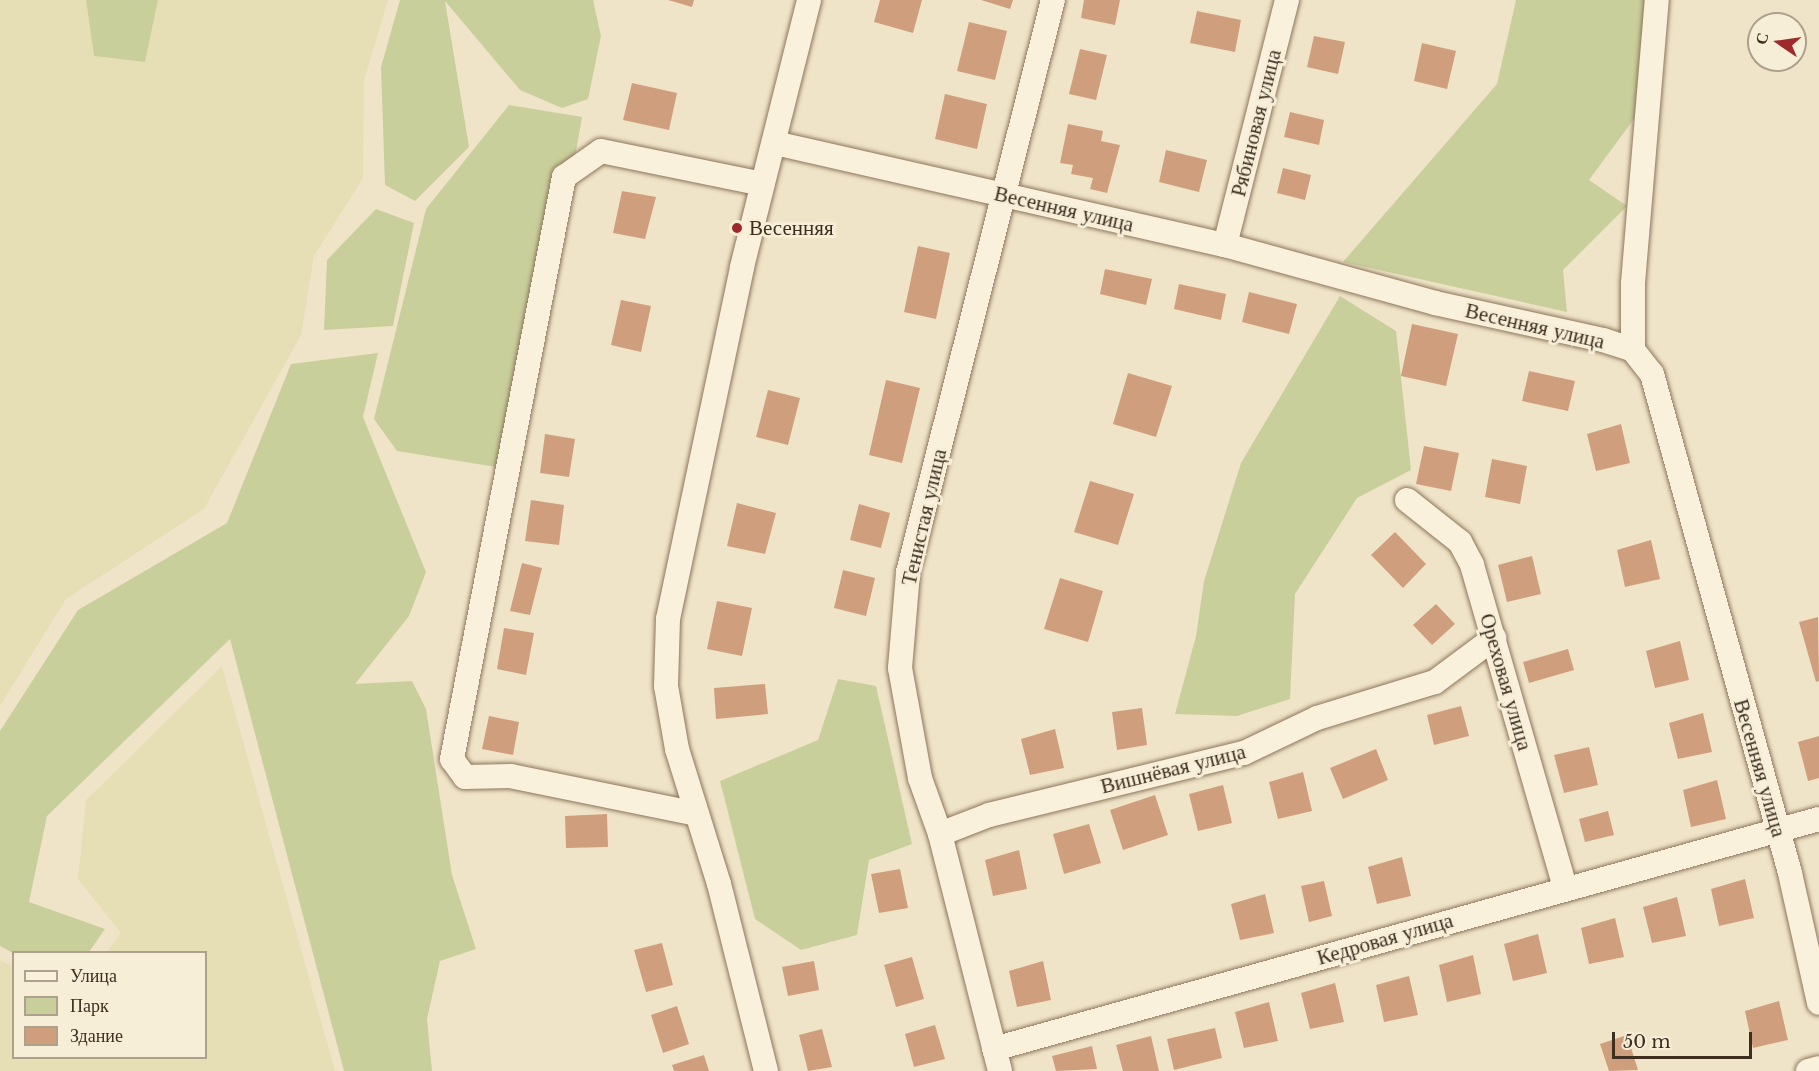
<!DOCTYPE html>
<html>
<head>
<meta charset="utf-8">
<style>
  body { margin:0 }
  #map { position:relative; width:1819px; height:1071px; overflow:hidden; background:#f0e4c8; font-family:"Libre Baskerville",serif }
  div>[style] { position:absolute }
  .farmland>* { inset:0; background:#e6deb5 }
  .green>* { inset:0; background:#c9cf9b }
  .building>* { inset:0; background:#cf9f7d }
  .roads { filter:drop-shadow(0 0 2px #8d765c) drop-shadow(0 0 2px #8d765c) }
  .minor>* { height:24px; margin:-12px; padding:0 12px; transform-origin:12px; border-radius:12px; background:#faf1dc }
  .dots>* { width:16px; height:16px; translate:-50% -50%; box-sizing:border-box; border:3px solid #f7eed8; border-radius:50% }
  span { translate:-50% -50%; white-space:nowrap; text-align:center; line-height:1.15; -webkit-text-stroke:6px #f7eed8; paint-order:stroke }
  .street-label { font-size:21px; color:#3d2e20 }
  .poi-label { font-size:21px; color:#3d2e20 }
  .left { translate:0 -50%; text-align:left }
  .legend { position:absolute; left:12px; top:951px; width:195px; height:108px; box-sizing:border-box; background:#f7eed8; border:2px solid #ada18e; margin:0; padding:8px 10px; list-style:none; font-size:18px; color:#3d2e20 }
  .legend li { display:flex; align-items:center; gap:12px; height:30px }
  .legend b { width:30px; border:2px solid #ada18e }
  .north { position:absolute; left:1747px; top:12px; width:60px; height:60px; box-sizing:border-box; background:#f7eed8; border:2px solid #ada18e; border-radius:50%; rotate:283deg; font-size:16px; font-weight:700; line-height:24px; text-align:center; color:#3d2e20 }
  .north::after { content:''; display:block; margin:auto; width:21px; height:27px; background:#9e2a2b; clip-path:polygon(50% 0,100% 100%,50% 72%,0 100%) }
  .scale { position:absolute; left:1612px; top:1032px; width:140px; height:27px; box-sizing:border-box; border:3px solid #3d2e20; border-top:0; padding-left:8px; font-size:18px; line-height:21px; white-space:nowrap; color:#3d2e20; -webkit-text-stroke:4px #f7eed8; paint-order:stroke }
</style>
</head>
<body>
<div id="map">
  <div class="farmland">
    <i style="clip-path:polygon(0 0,86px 0,94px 56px,145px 62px,158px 0,388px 0,364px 81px,363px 178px,314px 256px,301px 335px,204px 509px,66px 599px,0 706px)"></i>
    <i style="clip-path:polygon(222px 666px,335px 1071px,0 1071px,0 960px,13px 966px,14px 1058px,206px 1058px,206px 952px,107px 952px,121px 933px,78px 879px,86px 800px)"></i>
  </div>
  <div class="green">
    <i style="clip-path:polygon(86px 0,158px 0,145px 62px,94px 56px)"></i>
    <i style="clip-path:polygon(400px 0,593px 0,601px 36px,588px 99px,562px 108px,520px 90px,445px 1px,469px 147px,415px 201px,385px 185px,381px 67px)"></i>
    <i style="clip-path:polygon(1516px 0,1648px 0,1642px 108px,1589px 180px,1627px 206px,1563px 270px,1567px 312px,1343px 262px,1497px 84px)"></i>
    <i style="clip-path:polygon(509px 105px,582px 117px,520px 471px,397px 451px,374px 419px,426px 209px)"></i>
    <i style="clip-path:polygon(376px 209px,414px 223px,393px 326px,324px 330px,327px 260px)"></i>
    <i style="clip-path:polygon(1340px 296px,1396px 331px,1411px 470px,1357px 498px,1295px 594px,1290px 699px,1237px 716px,1175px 714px,1196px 636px,1204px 581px,1241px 463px)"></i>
    <i style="clip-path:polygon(378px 353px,363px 417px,426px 572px,409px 616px,355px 684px,412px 681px,426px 709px,452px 875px,476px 949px,440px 961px,427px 1019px,432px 1071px,344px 1071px,230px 639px,47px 816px,29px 902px,105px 929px,89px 952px,13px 953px,0 946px,0 731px,78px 610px,227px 523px,291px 364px)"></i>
    <i style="clip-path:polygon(838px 679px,876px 686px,912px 844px,869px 860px,857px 935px,801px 950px,755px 919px,720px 781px,818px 740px)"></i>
  </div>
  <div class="building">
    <i style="clip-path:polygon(668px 0,694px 0,692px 7px)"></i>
    <i style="clip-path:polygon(880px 0,922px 0,913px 33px,874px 22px)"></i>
    <i style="clip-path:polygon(981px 0,1013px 0,1010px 9px)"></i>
    <i style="clip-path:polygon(1084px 0,1120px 0,1115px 25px,1081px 18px)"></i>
    <i style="clip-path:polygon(1197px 11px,1241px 20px,1235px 52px,1190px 43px)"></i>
    <i style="clip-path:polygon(969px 22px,1007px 31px,995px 80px,957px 71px)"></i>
    <i style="clip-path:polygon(1314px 36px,1345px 42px,1338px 74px,1307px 67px)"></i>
    <i style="clip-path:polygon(1422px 43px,1456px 51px,1447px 89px,1414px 81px)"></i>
    <i style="clip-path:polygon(1080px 49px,1107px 55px,1096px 100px,1069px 94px)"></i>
    <i style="clip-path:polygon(632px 83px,677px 93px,669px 130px,623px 120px)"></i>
    <i style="clip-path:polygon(945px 94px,987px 104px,977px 149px,935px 139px)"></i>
    <i style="clip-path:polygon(1290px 112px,1324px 120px,1319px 145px,1284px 137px)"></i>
    <i style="clip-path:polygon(1068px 124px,1103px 131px,1101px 141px,1120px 145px,1107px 193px,1090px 189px,1093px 178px,1071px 174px,1073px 165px,1060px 163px)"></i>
    <i style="clip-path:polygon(1166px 150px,1207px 160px,1199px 192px,1159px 182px)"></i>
    <i style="clip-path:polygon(1283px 168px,1311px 175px,1305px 200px,1277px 193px)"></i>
    <i style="clip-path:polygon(622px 191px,656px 197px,645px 239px,613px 233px)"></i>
    <i style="clip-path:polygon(918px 246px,950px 253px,936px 319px,904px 312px)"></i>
    <i style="clip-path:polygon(1105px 269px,1152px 279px,1146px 305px,1100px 294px)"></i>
    <i style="clip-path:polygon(1179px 284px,1226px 294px,1221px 320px,1174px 309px)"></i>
    <i style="clip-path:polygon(1249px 292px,1297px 304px,1289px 334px,1242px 322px)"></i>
    <i style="clip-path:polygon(621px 300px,651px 306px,641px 352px,611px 345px)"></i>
    <i style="clip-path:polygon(1412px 324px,1458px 334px,1446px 386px,1401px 376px)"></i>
    <i style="clip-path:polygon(1529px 371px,1575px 381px,1568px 411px,1522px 401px)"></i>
    <i style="clip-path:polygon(1128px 373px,1172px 386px,1156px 437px,1113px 424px)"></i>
    <i style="clip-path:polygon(886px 380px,920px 388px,902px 463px,869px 455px)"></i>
    <i style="clip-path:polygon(768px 390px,800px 398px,788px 445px,756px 437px)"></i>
    <i style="clip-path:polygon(1621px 424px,1630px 463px,1596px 471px,1587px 434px)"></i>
    <i style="clip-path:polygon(545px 434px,575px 439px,569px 477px,540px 473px)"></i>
    <i style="clip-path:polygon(1424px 446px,1459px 453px,1451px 491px,1416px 484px)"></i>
    <i style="clip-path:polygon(1492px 459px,1527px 466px,1520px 504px,1485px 497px)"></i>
    <i style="clip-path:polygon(1090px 481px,1134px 494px,1118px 545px,1074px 532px)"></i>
    <i style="clip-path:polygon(531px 500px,564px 505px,559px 545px,525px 541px)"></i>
    <i style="clip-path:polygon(737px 503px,776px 513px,765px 554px,727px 546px)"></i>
    <i style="clip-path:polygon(859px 504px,890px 513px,881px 548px,850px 540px)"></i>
    <i style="clip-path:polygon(1395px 532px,1426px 564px,1403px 588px,1371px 555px)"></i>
    <i style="clip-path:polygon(1651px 540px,1660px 579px,1625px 587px,1617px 550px)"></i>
    <i style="clip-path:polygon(1532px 556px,1541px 594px,1507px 602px,1498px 565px)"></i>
    <i style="clip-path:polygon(522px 563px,542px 568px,530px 615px,510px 611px)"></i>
    <i style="clip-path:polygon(843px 570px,875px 578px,866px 616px,834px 608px)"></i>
    <i style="clip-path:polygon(1060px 578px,1103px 591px,1088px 642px,1044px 629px)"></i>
    <i style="clip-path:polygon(717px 601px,752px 608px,742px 656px,707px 649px)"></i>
    <i style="clip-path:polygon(1436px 604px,1455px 624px,1432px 645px,1413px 625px)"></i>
    <i style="clip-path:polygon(1818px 617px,1819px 681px,1816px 682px,1799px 622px)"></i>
    <i style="clip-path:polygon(504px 628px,534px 633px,526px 675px,497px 669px)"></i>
    <i style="clip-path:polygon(1680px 641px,1689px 680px,1655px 688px,1646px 651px)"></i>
    <i style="clip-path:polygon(1568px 649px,1574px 670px,1529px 683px,1523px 662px)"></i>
    <i style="clip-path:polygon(765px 684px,768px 714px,716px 719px,714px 688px)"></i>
    <i style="clip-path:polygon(1461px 706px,1469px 736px,1434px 745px,1427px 715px)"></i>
    <i style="clip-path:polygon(1142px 708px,1147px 745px,1117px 750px,1112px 712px)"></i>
    <i style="clip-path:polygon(1703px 713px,1712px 752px,1678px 759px,1669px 723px)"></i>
    <i style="clip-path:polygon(489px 716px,519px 722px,513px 755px,482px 749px)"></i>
    <i style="clip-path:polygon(1055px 729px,1064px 768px,1030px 775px,1021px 739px)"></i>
    <i style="clip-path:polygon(1819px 736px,1819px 778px,1808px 781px,1798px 742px)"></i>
    <i style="clip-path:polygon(1589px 747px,1598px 785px,1564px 793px,1554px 755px)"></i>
    <i style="clip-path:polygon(1376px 749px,1388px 780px,1343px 799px,1330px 768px)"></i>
    <i style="clip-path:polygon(1303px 772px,1312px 811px,1278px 819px,1269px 782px)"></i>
    <i style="clip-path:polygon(1717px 780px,1726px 819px,1691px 827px,1683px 790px)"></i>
    <i style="clip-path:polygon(1223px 785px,1232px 823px,1198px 831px,1189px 794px)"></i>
    <i style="clip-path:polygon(1155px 795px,1168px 835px,1123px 850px,1110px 810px)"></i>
    <i style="clip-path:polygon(1608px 811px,1614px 835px,1585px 842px,1579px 819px)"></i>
    <i style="clip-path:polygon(607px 814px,608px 847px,566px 848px,565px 816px)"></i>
    <i style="clip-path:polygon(1089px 824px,1101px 863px,1064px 874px,1053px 834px)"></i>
    <i style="clip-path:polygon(1019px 850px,1027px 889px,993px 896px,985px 860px)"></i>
    <i style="clip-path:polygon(1402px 857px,1411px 896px,1377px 904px,1368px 867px)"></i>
    <i style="clip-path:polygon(900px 869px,908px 908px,879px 913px,871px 874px)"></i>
    <i style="clip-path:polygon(1745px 879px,1754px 918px,1719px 926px,1711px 889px)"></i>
    <i style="clip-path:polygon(1324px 881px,1332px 916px,1309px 922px,1301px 886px)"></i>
    <i style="clip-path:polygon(1265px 894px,1274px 933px,1240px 940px,1231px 904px)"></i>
    <i style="clip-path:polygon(1677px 897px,1686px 936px,1652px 943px,1643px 907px)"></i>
    <i style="clip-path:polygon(1615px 918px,1624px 957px,1589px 964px,1581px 928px)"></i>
    <i style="clip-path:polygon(1538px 934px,1547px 973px,1513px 981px,1504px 944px)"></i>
    <i style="clip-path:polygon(662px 943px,673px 985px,646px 992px,634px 950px)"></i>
    <i style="clip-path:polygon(1473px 955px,1481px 994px,1447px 1002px,1439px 965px)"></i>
    <i style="clip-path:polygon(912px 957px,924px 999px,896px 1007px,884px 965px)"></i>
    <i style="clip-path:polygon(814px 961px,819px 990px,788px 996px,782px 967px)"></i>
    <i style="clip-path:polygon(1043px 961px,1051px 1000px,1017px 1007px,1009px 971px)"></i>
    <i style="clip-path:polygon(1409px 976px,1418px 1015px,1384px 1022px,1376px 985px)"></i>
    <i style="clip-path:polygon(1335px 983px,1344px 1022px,1310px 1029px,1301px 993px)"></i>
    <i style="clip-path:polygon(1779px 1001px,1788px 1040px,1753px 1048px,1745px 1011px)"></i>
    <i style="clip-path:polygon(1269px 1002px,1278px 1041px,1244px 1048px,1235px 1012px)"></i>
    <i style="clip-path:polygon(677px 1006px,689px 1044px,663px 1053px,651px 1015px)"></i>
    <i style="clip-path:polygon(935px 1025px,945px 1059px,914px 1067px,905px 1034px)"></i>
    <i style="clip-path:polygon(1215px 1028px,1222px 1058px,1174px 1070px,1167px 1039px)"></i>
    <i style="clip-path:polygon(822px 1029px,832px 1067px,808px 1071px,799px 1035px)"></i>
    <i style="clip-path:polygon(1627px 1035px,1638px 1070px,1609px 1071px,1600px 1044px)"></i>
    <i style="clip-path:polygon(1151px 1036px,1159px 1071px,1123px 1071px,1116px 1045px)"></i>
    <i style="clip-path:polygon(1092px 1046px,1097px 1069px,1056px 1071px,1052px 1056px)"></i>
    <i style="clip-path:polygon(704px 1055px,709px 1071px,674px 1071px,672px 1065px)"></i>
  </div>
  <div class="roads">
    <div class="minor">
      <i style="left:775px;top:143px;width:461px;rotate:12.8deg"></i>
      <i style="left:1225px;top:245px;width:218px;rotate:15.4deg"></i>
      <i style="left:1435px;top:303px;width:172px;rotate:12.4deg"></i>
      <i style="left:1603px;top:340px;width:32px;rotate:18deg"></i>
      <i style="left:1633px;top:350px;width:31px;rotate:52deg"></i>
      <i style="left:1652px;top:374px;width:518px;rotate:74.54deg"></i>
      <i style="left:1790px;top:873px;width:133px;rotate:77.4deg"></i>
      <i style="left:1225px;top:245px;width:253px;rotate:-75.8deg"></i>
      <i style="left:1633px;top:350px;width:67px;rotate:-90deg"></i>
      <i style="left:1633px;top:283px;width:284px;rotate:-85.2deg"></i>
      <i style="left:1407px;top:500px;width:68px;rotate:38.4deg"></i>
      <i style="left:1460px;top:542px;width:26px;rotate:62deg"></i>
      <i style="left:1472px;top:565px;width:336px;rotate:73.9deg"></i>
      <i style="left:697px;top:814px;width:190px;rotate:-168.5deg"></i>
      <i style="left:511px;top:776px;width:46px;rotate:178.8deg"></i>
      <i style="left:465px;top:777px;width:22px;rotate:-126deg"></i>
      <i style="left:452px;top:759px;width:593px;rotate:-79.11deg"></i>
      <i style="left:564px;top:177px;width:45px;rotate:-35.1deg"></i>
      <i style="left:601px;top:151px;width:165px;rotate:11.5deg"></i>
      <i style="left:940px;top:834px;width:53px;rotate:-21.2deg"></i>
      <i style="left:989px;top:815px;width:262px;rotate:-13.7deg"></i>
      <i style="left:1244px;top:753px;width:81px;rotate:-25.6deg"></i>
      <i style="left:1317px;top:718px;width:123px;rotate:-17deg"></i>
      <i style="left:1435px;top:682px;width:74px;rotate:-36.7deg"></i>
      <i style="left:994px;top:1049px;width:856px;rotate:-15.58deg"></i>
      <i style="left:766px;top:1071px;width:193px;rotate:-104.1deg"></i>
      <i style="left:719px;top:884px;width:141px;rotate:-107.3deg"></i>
      <i style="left:677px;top:749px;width:64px;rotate:-99.9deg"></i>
      <i style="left:666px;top:686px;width:67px;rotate:-88.3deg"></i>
      <i style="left:668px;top:619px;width:360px;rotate:-78.1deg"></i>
      <i style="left:742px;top:267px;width:275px;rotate:-75.9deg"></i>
      <i style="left:1000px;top:1071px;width:244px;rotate:-104.2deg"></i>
      <i style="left:940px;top:834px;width:59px;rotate:-109.7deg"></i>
      <i style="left:920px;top:778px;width:112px;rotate:-100.3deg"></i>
      <i style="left:900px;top:668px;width:96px;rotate:-85.2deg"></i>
      <i style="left:908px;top:572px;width:590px;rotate:-75.78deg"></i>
      <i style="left:1808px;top:1071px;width:11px;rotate:-15deg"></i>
    </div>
  </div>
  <div class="dots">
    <i style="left:737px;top:228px;background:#9e2a2b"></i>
  </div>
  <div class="street-label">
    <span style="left:1256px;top:123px;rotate:-76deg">Рябиновая улица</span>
    <span style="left:1064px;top:209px;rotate:13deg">Весенняя улица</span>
    <span style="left:1535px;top:326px;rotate:13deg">Весенняя улица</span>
    <span style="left:924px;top:517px;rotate:-77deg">Тенистая улица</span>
    <span style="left:1506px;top:682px;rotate:74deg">Ореховая улица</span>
    <span style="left:1760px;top:768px;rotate:74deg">Весенняя улица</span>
    <span style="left:1173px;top:769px;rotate:-14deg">Вишнёвая улица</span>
    <span style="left:1385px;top:939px;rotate:-16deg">Кедровая улица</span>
  </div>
  <div class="poi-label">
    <span class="left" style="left:749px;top:228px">Весенняя</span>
  </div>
  <ul class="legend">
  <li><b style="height:8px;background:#faf1dc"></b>Улица</li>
  <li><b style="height:16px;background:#c9cf9b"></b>Парк</li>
  <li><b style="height:16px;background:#cf9f7d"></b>Здание</li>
  </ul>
  <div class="north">С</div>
  <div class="scale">50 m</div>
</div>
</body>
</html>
